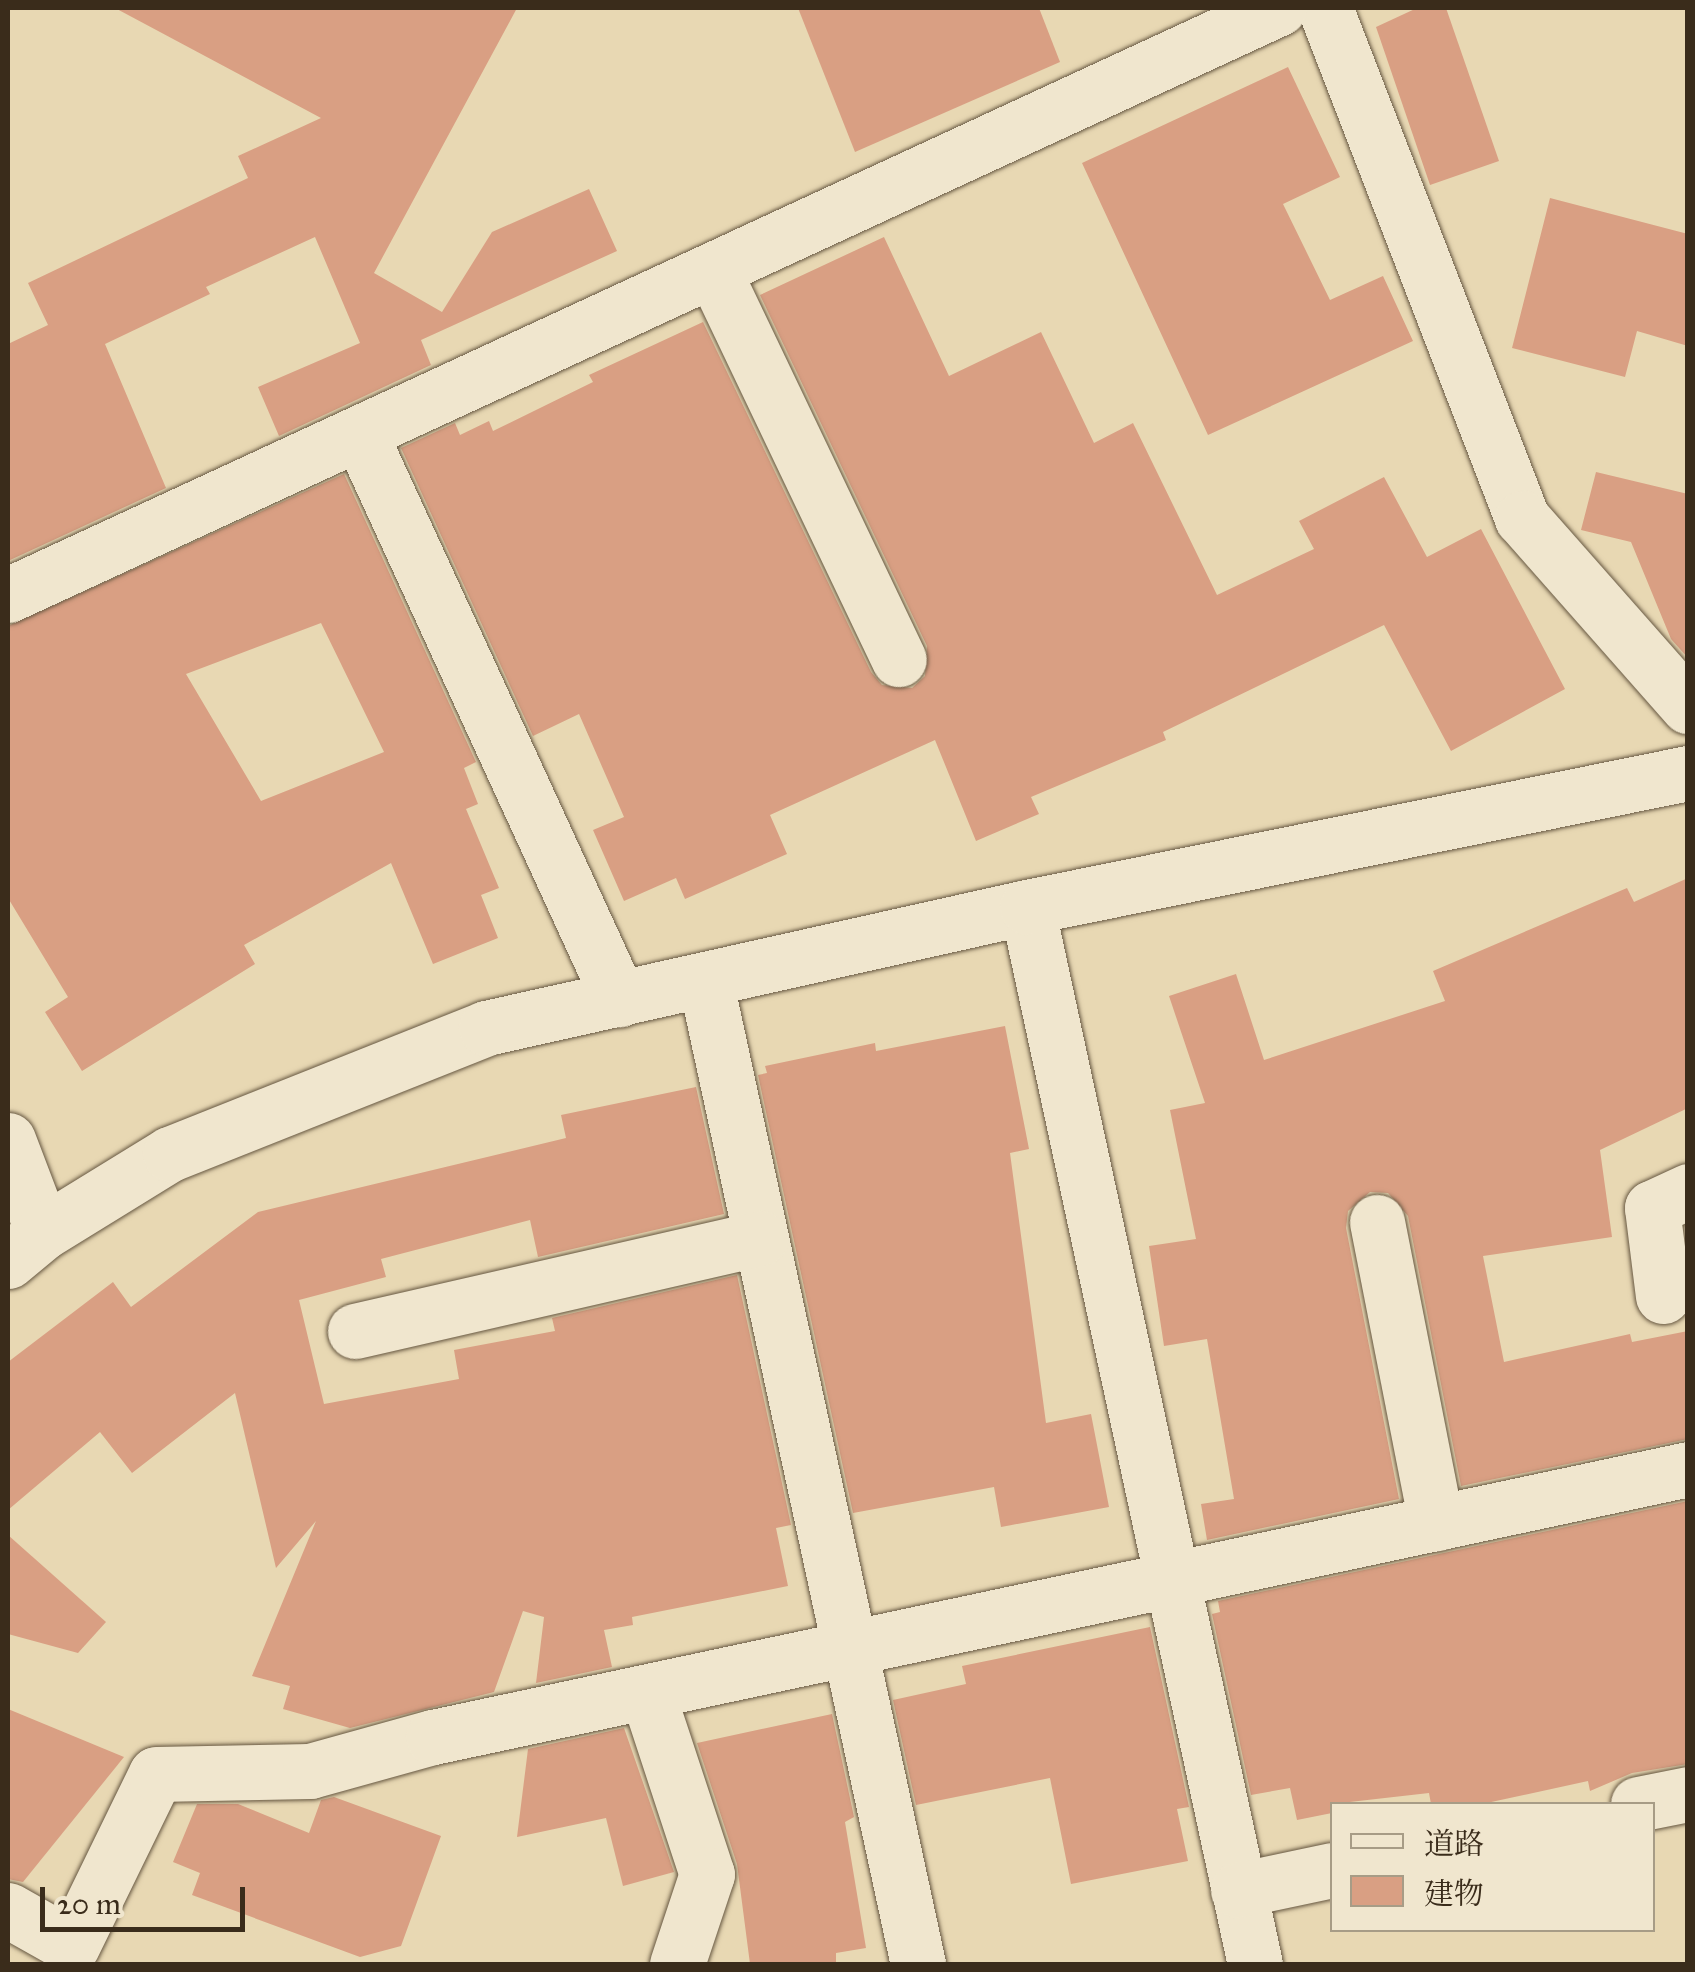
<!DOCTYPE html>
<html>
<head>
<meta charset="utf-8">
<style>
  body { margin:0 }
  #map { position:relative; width:1695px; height:1972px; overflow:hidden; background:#e8d8b3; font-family:"IM FELL Great Primer","Noto Serif JP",serif }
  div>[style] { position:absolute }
  .building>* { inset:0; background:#d99f83 }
  .roads { filter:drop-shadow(0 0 2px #665741) drop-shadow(0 0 2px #665741) }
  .street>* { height:55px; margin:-27.5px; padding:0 27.5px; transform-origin:27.5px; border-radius:27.5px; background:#f0e6ce }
  .secondary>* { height:55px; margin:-27.5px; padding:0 27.5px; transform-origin:27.5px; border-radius:27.5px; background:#f0e6ce }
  span { translate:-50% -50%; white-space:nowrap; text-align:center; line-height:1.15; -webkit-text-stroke:8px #f0e6ce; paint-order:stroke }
  .frame { position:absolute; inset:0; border:10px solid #3a2c1b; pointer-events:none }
  .legend { position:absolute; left:1330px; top:1802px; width:325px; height:130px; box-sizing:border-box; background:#f0e6ce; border:2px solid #a79c86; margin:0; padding:12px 18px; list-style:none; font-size:30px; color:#3a2c1b }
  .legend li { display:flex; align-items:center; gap:20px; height:50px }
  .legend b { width:50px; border:2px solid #a79c86 }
  .scale { position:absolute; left:40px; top:1887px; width:205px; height:45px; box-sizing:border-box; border:5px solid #3a2c1b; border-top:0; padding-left:12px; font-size:30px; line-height:35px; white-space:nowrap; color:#3a2c1b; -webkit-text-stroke:8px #f0e6ce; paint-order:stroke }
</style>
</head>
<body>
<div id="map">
  <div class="building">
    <i style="clip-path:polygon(115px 8px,517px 8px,374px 273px,442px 312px,492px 232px,589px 189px,617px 251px,421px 340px,431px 365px,279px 436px,258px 387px,360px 343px,315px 237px,206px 287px,210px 294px,105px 344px,166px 488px,8px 561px,8px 344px,48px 325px,28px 283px,248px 178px,238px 156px,321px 118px)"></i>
    <i style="clip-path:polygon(798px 8px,1039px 8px,1060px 62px,855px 152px)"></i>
    <i style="clip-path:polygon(1417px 8px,1446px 8px,1499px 161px,1430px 185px,1376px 27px)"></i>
    <i style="clip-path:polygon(1288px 67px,1340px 177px,1283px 204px,1330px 300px,1383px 276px,1413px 341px,1208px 435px,1082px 163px)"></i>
    <i style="clip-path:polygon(1550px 198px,1688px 234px,1688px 346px,1637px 331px,1625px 377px,1512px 348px)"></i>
    <i style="clip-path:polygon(884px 237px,949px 376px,1041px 332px,1094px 443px,1133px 423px,1217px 595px,1314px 549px,1299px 521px,1384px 477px,1427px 557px,1481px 529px,1565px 689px,1451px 751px,1384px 625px,1163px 732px,1166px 740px,1031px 797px,1039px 814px,976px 841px,935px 740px,770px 815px,787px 854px,685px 899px,676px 878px,624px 901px,593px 830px,624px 817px,579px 714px,533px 736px,401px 448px,455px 423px,460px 435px,489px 421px,493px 431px,593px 382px,589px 375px,703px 322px,871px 672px,882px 685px,912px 688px,925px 676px,927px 646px,760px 295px)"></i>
    <i style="clip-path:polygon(1596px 472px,1688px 494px,1688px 658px,1671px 639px,1631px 542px,1581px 530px)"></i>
    <i style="clip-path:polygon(evenodd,344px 474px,476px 762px,464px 768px,478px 804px,466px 809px,499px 888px,481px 895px,498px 938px,433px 964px,391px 863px,244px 945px,255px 964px,82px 1071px,45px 1012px,68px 997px,8px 898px,8px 626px,344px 474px,321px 623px,384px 752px,261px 801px,186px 674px,321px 623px)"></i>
    <i style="clip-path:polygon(1688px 878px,1688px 1108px,1600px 1150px,1612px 1237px,1483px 1256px,1504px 1362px,1630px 1334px,1632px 1342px,1688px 1331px,1688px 1439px,1461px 1486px,1408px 1216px,1388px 1193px,1370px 1192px,1348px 1211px,1346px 1228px,1399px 1499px,1207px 1540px,1201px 1504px,1234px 1499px,1207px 1339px,1164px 1346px,1149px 1246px,1196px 1239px,1170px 1110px,1205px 1103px,1169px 996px,1236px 974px,1264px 1060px,1445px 1001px,1433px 971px,1627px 888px,1634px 902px)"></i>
    <i style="clip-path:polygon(1005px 1026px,1029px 1149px,1010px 1153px,1046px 1423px,1091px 1414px,1109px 1507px,1001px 1527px,994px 1487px,853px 1513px,758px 1075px,767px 1073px,765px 1066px,875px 1043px,876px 1051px)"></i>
    <i style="clip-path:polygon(696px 1087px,724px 1214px,538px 1257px,530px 1220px,381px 1259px,386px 1277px,299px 1300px,324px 1404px,459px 1379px,454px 1350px,555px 1331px,552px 1318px,737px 1275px,791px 1525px,776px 1528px,788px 1586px,632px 1617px,633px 1625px,604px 1630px,612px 1667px,536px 1683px,544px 1617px,523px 1611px,494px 1692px,350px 1728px,283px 1709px,290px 1686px,252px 1676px,316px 1521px,276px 1568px,235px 1393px,132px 1473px,100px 1432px,8px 1510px,8px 1362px,113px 1282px,131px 1307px,258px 1212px,566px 1138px,561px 1115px)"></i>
    <i style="clip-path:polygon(1688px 1501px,1688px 1764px,1632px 1773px,1590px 1791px,1588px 1781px,1482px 1804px,1431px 1804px,1429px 1793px,1332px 1804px,1332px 1813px,1297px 1820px,1290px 1788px,1251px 1795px,1212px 1614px,1220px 1612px,1218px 1601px)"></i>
    <i style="clip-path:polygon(8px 1535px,106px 1622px,78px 1653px,8px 1634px)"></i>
    <i style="clip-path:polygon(1150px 1627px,1189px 1807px,1177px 1809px,1188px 1861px,1071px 1884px,1050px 1778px,916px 1805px,893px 1700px,966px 1684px,962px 1666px)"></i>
    <i style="clip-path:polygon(8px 1709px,124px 1757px,23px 1882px,8px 1879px)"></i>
    <i style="clip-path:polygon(832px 1714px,854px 1817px,845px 1822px,866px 1948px,836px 1953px,836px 1964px,750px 1964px,737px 1864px,697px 1743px)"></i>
    <i style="clip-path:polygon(624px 1728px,674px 1872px,623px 1886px,606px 1818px,517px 1837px,528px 1749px)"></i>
    <i style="clip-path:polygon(334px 1797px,441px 1836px,401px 1946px,360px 1957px,192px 1895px,200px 1873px,173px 1862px,197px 1804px,238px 1804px,309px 1833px,321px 1800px)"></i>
  </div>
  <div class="roads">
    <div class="street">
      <i style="left:1325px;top:8px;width:547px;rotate:68.88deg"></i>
      <i style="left:1522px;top:518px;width:251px;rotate:48.6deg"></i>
      <i style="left:714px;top:272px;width:429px;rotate:64.5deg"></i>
      <i style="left:360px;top:434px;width:622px;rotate:65.37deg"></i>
      <i style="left:8px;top:595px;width:1400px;rotate:-24.79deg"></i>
      <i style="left:1027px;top:907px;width:1081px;rotate:77.83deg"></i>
      <i style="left:705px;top:979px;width:1008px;rotate:77.8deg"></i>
      <i style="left:8px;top:1140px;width:98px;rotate:69.2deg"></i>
      <i style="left:1377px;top:1222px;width:307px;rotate:78.9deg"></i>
      <i style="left:1663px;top:1296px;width:89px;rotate:-97.1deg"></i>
      <i style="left:1652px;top:1208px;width:40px;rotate:-25deg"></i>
      <i style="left:355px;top:1331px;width:416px;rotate:-12.9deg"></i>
      <i style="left:647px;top:1692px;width:192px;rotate:71.8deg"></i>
      <i style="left:707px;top:1874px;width:95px;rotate:108.4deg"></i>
      <i style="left:1638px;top:1804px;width:51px;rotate:-11.3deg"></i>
      <i style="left:1238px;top:1890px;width:96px;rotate:-12deg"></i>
      <i style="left:8px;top:1910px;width:73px;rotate:29.4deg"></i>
      <i style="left:72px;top:1946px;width:191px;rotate:-64deg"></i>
      <i style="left:156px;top:1774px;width:154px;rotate:-1.1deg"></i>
      <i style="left:310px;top:1771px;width:128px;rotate:-15.5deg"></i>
      <i style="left:433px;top:1737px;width:1283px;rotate:-12.05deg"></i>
    </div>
    <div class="secondary">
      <i style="left:8px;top:1261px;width:45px;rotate:-39.6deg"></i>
      <i style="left:43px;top:1232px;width:149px;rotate:-31.6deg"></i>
      <i style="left:170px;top:1154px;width:340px;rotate:-21.7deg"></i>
      <i style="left:486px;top:1028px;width:554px;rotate:-12.61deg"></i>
      <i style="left:1027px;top:907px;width:674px;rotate:-11.46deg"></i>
    </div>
  </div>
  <div class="frame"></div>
  <ul class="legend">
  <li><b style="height:12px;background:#f0e6ce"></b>道路</li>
  <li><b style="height:28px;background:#d99f83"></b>建物</li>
  </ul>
  <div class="scale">20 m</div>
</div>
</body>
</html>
